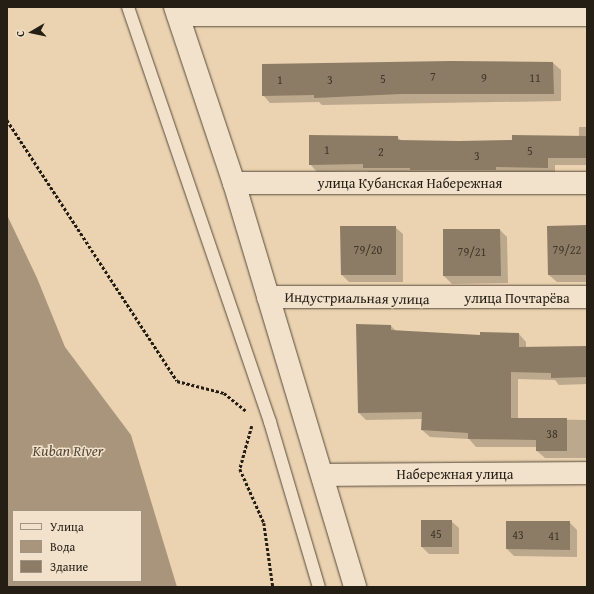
<!DOCTYPE html>
<html>
<head>
<meta charset="utf-8">
<style>
  body { margin:0 }
  #map { position:relative; width:594px; height:594px; overflow:hidden; background:#ebd2b0; font-family:"Gentium Book Plus",serif }
  div>[style] { position:absolute }
  .water>* { inset:0; background:#a8957b }
  .shadow>* { inset:0; background:#0003 }
  .building>* { inset:0; background:#8c7c65 }
  .path>* { height:2.5px; margin-top:-1.25px; transform-origin:0; background:repeating-linear-gradient(90deg,#251e14 0 3px,transparent 0 5px) }
  .roads { filter:drop-shadow(0 0 1px #564b3b) drop-shadow(0 0 1px #564b3b) }
  .lane>* { height:12px; margin:-6px; padding:0 6px; transform-origin:6px; border-radius:6px; background:#f2e2cc }
  .street>* { height:22px; margin:-11px; padding:0 11px; transform-origin:11px; border-radius:11px; background:#f2e2cc }
  .secondary>* { height:22px; margin:-11px; padding:0 11px; transform-origin:11px; border-radius:11px; background:#f2e2cc }
  span { translate:-50% -50%; white-space:nowrap; text-align:center; line-height:1.15; -webkit-text-stroke:3px #f2e2cc; paint-order:stroke }
  .number-label { font-size:12px; color:#3f3628 }
  .number-label span { -webkit-text-stroke-width:0 }
  .street-label { font-size:14px; color:#251e14 }
  .water-label { font-size:15px; color:#534838; font-style:italic }
  .frame { position:absolute; inset:0; border:8px solid #251e14; pointer-events:none }
  .legend { position:absolute; left:12px; top:510px; width:130px; height:72px; box-sizing:border-box; background:#f2e2cc; border:1px solid #a09482; margin:0; padding:5px 7px; list-style:none; font-size:12px; color:#251e14 }
  .legend li { display:flex; align-items:center; gap:8px; height:20px }
  .legend b { width:20px; border:1px solid #a09482 }
  .north { position:absolute; left:12px; top:12px; width:40px; height:40px; -webkit-text-stroke:3px #f2e2cc; paint-order:stroke; rotate:261deg; font-size:11px; font-weight:700; line-height:16px; text-align:center; color:#251e14 }
  .north::after { content:''; display:block; margin:auto; width:14px; height:18px; background:#251e14; clip-path:polygon(50% 0,100% 100%,50% 72%,0 100%) }
</style>
</head>
<body>
<div id="map">
  <div class="water">
    <i style="clip-path:polygon(evenodd,7px 215px,37px 278px,65px 347px,131px 435px,177px 587px,7px 587px,7px 215px,13px 511px,141px 511px,141px 581px,13px 581px,13px 511px)"></i>
  </div>
  <div class="shadow">
    <i style="clip-path:polygon(553px 63px,561px 70px,561px 101px,322px 105px,319px 102px,270px 103px,263px 95px,263px 65px)"></i>
    <i style="clip-path:polygon(579px 127px,587px 127px,587px 165px,555px 165px,555px 175px,372px 176px,368px 171px,317px 172px,310px 164px,397px 137px,402px 141px,513px 141px,579px 137px)"></i>
    <i style="clip-path:polygon(587px 226px,587px 282px,557px 282px,549px 275px)"></i>
    <i style="clip-path:polygon(395px 227px,403px 234px,403px 282px,349px 282px,342px 275px)"></i>
    <i style="clip-path:polygon(444px 230px,500px 230px,507px 237px,508px 283px,452px 284px,444px 276px)"></i>
    <i style="clip-path:polygon(391px 326px,396px 331px,481px 336px,519px 334px,526px 342px,526px 348px,587px 347px,587px 384px,559px 385px,555px 380px,518px 379px,518px 419px,587px 420px,587px 458px,545px 458px,537px 451px,537px 447px,476px 447px,469px 439px,430px 437px,422px 430px,423px 419px,366px 420px,359px 413px)"></i>
    <i style="clip-path:polygon(451px 521px,459px 528px,459px 554px,429px 554px,422px 547px)"></i>
    <i style="clip-path:polygon(569px 522px,577px 530px,577px 557px,514px 556px,507px 549px)"></i>
  </div>
  <div class="building">
    <i style="clip-path:polygon(451px 61px,553px 62px,554px 94px,401px 94px,314px 98px,314px 95px,262px 96px,262px 64px)"></i>
    <i style="clip-path:polygon(309px 135px,398px 136px,398px 140px,459px 141px,512px 140px,512px 135px,587px 136px,587px 158px,548px 158px,548px 168px,496px 167px,496px 170px,410px 170px,410px 168px,363px 168px,363px 164px,309px 165px)"></i>
    <i style="clip-path:polygon(587px 225px,587px 275px,548px 275px,547px 226px)"></i>
    <i style="clip-path:polygon(340px 226px,396px 226px,396px 275px,341px 275px)"></i>
    <i style="clip-path:polygon(443px 229px,500px 229px,501px 276px,443px 276px)"></i>
    <i style="clip-path:polygon(356px 324px,391px 325px,391px 330px,480px 335px,480px 332px,519px 333px,519px 347px,587px 346px,587px 377px,551px 378px,551px 373px,511px 372px,511px 418px,567px 418px,567px 451px,536px 451px,536px 440px,468px 439px,468px 433px,421px 430px,422px 412px,358px 413px)"></i>
    <i style="clip-path:polygon(421px 520px,452px 520px,452px 547px,421px 547px)"></i>
    <i style="clip-path:polygon(506px 521px,570px 521px,570px 550px,506px 549px)"></i>
  </div>
  <div class="path">
    <i style="left:7px;top:120px;width:311px;rotate:56.9deg"></i>
    <i style="left:177px;top:381px;width:49px;rotate:14.3deg"></i>
    <i style="left:224px;top:393px;width:28px;rotate:39deg"></i>
    <i style="left:252px;top:426px;width:45px;rotate:105.6deg"></i>
    <i style="left:240px;top:469px;width:59px;rotate:66deg"></i>
    <i style="left:264px;top:523px;width:65px;rotate:82deg"></i>
  </div>
  <div class="roads">
    <div class="lane">
      <i style="left:128px;top:7px;width:439px;rotate:71.1deg"></i>
      <i style="left:270px;top:422px;width:172px;rotate:73.5deg"></i>
    </div>
    <div class="street">
      <i style="left:178px;top:15px;width:409px"></i>
      <i style="left:234px;top:183px;width:353px"></i>
      <i style="left:268px;top:297px;width:319px"></i>
      <i style="left:323px;top:475px;width:264px;rotate:-0.4deg"></i>
    </div>
    <div class="secondary">
      <i style="left:175px;top:7px;width:186px;rotate:71.5deg"></i>
      <i style="left:234px;top:183px;width:422px;rotate:73.3deg"></i>
    </div>
  </div>
  <div class="number-label">
    <span style="left:433px;top:77px">7</span>
    <span style="left:484px;top:78px">9</span>
    <span style="left:535px;top:78px">11</span>
    <span style="left:383px;top:79px">5</span>
    <span style="left:280px;top:80px">1</span>
    <span style="left:330px;top:80px">3</span>
    <span style="left:327px;top:150px">1</span>
    <span style="left:530px;top:151px">5</span>
    <span style="left:381px;top:152px">2</span>
    <span style="left:477px;top:156px">3</span>
    <span style="left:368px;top:250px">79/20</span>
    <span style="left:567px;top:250px">79/22</span>
    <span style="left:472px;top:252px">79/21</span>
    <span style="left:552px;top:434px">38</span>
    <span style="left:436px;top:534px">45</span>
    <span style="left:518px;top:535px">43</span>
    <span style="left:554px;top:536px">41</span>
  </div>
  <div class="street-label">
    <span style="left:410px;top:183px">улица Кубанская Набережная</span>
    <span style="left:357px;top:298px;rotate:1deg">Индустриальная улица</span>
    <span style="left:517px;top:298px">улица Почтарёва</span>
    <span style="left:455px;top:474px">Набережная улица</span>
  </div>
  <div class="water-label">
    <span style="left:68px;top:451px">Kuban River</span>
  </div>
  <div class="frame"></div>
  <ul class="legend">
  <li><b style="height:5px;background:#f2e2cc"></b>Улица</li>
  <li><b style="height:11px;background:#a8957b"></b>Вода</li>
  <li><b style="height:11px;background:#8c7c65"></b>Здание</li>
  </ul>
  <div class="north">С</div>
</div>
</body>
</html>
